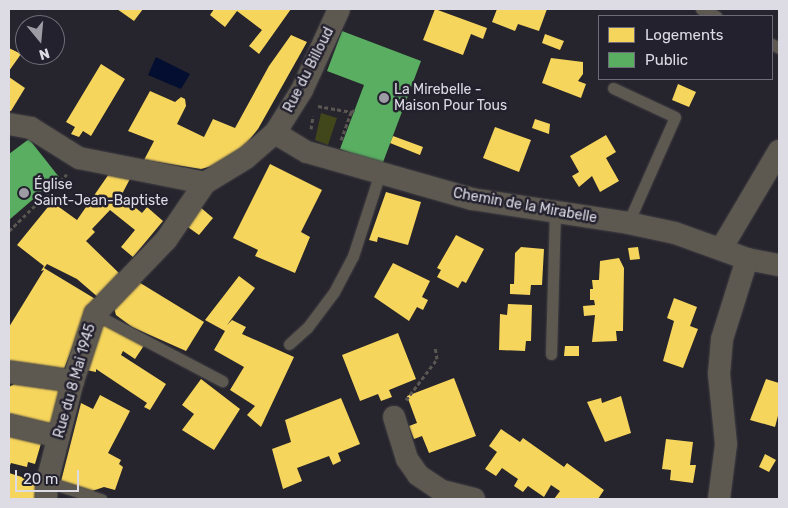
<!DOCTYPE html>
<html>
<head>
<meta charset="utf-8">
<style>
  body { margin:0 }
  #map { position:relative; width:788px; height:508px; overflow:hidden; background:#26242c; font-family:Rubik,sans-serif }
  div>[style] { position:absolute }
  .green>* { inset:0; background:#42461b }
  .water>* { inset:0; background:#030e30 }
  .homes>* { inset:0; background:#f6d55c }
  .public>* { inset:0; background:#5aae61 }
  .path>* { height:3px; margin-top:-1.5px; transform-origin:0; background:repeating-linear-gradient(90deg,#5a5652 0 4px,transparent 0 6.5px) }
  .roads { filter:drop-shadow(0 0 1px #403f45) drop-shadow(0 0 1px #403f45) }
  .lane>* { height:11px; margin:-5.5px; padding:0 5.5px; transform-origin:5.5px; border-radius:5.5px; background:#5e5950 }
  .street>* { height:22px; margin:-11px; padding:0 11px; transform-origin:11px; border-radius:11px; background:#5e5950 }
  .dots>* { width:14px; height:14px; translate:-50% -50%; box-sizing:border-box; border:2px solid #24212f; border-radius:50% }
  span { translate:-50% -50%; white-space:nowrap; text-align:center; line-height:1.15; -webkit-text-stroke:5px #24212f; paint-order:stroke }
  .street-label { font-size:14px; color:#dddce5 }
  .poi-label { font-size:14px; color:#dddce5 }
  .left { translate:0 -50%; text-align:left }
  .frame { position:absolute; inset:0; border:10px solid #dddce5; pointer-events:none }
  .legend { position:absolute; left:598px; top:15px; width:175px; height:65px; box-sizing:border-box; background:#24212f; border:1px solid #6e6c78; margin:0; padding:6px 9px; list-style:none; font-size:15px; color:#dddce5 }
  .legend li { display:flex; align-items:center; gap:10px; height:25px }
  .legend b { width:25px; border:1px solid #6e6c78 }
  .north { position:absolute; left:15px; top:15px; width:50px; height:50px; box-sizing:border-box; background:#24212f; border:1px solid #6e6c78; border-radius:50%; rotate:163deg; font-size:14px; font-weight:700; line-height:20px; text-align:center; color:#dddce5 }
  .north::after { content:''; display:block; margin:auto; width:18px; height:22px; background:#9d9ca4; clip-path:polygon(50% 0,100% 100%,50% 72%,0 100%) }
  .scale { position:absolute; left:15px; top:470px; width:64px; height:22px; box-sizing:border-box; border:2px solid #dddce5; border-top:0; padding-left:6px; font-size:15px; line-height:18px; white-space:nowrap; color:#dddce5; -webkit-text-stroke:4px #24212f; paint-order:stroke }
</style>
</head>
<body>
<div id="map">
  <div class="green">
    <i style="clip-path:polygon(321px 113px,337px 118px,328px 145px,315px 140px)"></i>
  </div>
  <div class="water">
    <i style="clip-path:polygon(156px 57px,190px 74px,181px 89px,148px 75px)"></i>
  </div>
  <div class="homes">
    <i style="clip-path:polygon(117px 9px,143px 9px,134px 21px)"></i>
    <i style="clip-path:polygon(214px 9px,291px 9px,259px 54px,249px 46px,262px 30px,237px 11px,225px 27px,210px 15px)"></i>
    <i style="clip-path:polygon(435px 9px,487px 28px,483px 39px,471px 34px,463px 55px,423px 40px)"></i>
    <i style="clip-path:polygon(497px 9px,547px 9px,539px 31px,518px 24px,515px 31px,492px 22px)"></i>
    <i style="clip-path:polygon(545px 34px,564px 41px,560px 50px,542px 43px)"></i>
    <i style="clip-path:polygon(291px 35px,307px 42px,258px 129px,243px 148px,216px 165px,201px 169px,144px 160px,154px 141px,128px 131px,150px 91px,175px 102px,181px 97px,185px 99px,186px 106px,177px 124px,204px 137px,213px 119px,235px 128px,269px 66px)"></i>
    <i style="clip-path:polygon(9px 48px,21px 54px,9px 71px)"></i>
    <i style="clip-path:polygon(551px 58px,583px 62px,583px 74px,578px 81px,586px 84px,581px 98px,542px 83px)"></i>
    <i style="clip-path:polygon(101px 64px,125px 79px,91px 136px,83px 131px,79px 137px,71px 134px,75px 127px,66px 122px)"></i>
    <i style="clip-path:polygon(9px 77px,25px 88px,11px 111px,9px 111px)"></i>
    <i style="clip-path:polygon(678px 84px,696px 92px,689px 107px,672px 100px)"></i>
    <i style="clip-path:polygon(535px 119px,550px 124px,549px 134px,532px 128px)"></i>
    <i style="clip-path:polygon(495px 127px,531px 140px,519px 172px,483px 158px)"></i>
    <i style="clip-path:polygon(606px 135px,616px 152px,606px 158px,619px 181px,600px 192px,592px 176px,579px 187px,572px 176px,579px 172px,570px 156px)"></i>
    <i style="clip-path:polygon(393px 136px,423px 147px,420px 155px,390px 143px)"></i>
    <i style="clip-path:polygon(270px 164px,322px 190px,301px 232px,310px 237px,295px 273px,255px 256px,258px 250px,233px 238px)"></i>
    <i style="clip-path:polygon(111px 171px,132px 175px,121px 196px,142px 213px,147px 207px,163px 221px,133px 257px,121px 247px,135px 230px,110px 210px,92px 229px,95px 232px,86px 241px,121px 275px,99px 298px,77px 279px,47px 264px,44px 268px,97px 300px,79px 331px,64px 369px,9px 363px,9px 327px,44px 270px,41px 271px,44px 266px,17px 245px,52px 202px,77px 220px)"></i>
    <i style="clip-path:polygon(386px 192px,421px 202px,408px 245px,378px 237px,377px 242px,369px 240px)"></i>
    <i style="clip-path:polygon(200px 207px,213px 218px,199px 235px,185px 225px)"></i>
    <i style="clip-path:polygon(456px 235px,484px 249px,466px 283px,462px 281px,458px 288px,437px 277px,441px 270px,437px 268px)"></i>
    <i style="clip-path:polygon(521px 247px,544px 249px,542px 285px,531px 285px,530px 295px,510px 294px,510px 284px,514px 284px,515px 253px)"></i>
    <i style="clip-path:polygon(638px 247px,640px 259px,630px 260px,628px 248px)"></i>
    <i style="clip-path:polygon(619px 258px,624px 268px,623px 331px,616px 331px,617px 341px,592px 342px,595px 315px,584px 316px,583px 306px,595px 305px,594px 300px,590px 300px,590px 289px,593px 289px,592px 280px,599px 280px,600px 261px)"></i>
    <i style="clip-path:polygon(393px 263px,430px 281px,422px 297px,428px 300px,423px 310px,417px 307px,409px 321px,374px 297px)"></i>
    <i style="clip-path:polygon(239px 276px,255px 288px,227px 325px,232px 320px,246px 327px,242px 334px,294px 357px,261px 427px,247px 415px,255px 406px,230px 390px,244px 367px,214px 350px,225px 331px,205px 320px)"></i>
    <i style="clip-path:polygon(137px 281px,204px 322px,186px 351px,132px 327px,116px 315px,114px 308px)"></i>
    <i style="clip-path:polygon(674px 298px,697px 307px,690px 326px,698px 329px,683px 368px,663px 361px,674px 321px,667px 318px)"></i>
    <i style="clip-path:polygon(508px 304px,532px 305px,531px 341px,526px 341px,525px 351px,499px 350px,500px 314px,507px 315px)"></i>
    <i style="clip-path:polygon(103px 323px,145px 344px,135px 359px,123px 351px,121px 355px,166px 384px,150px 410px,144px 407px,147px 403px,96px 369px,96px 372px,86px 370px)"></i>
    <i style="clip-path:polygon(398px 333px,416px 379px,389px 390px,392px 397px,381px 401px,378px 394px,360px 401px,342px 355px)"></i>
    <i style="clip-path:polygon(565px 346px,579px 346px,579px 356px,564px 356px)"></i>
    <i style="clip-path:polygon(454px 378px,476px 436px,429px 453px,422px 436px,414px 439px,412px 434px,409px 426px,417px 423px,407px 396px)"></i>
    <i style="clip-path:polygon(201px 379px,240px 409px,214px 450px,182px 430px,194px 414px,182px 405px)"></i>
    <i style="clip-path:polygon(766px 379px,779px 383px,779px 412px,775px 427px,750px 420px)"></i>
    <i style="clip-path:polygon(16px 383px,64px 389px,55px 430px,9px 421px,9px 387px)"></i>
    <i style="clip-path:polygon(100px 395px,130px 411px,108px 453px,121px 460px,119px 464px,123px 467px,115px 490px,104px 487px,86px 493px,60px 485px,81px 403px,93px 409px)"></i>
    <i style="clip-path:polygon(621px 396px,631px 433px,605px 442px,587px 402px,601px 398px,602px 403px)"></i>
    <i style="clip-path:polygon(341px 398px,360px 444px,338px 453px,341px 461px,333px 465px,329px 456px,297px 468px,302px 481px,283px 489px,272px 449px,291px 442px,285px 420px)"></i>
    <i style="clip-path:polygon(501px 429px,520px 442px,523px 438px,564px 467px,567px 463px,604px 490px,598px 499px,554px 499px,560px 491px,551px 485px,544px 497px,528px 486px,523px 492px,514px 486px,518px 479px,502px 468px,496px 476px,485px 469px,497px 452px,489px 446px)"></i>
    <i style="clip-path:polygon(9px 431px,42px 440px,35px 464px,28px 462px,27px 467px,11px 463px,9px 468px)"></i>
    <i style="clip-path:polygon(666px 439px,693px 442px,690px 465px,696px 465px,693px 483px,670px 480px,671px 470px,662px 469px)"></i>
    <i style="clip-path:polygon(765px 454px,776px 460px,769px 472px,759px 467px)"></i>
    <i style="clip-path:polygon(9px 473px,41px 483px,37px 499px,9px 499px)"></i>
  </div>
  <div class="public">
    <i style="clip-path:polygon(342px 31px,421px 61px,382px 165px,340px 149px,364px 85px,327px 71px)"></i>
    <i style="clip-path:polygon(29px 139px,59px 177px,9px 220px,9px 154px)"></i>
  </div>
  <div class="path">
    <i style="left:318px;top:106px;width:34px;rotate:10deg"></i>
    <i style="left:311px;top:129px;width:13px;rotate:-81deg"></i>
    <i style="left:341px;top:140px;width:30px;rotate:-70deg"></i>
    <i style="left:351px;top:112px;width:4px;rotate:-27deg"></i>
    <i style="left:9px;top:231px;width:81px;rotate:-44.5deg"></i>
    <i style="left:406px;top:400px;width:51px;rotate:-52.9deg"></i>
    <i style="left:437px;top:359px;width:12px;rotate:-99deg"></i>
  </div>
  <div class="roads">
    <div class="lane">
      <i style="left:701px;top:9px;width:17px;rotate:25deg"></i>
      <i style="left:772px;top:44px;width:8px;rotate:30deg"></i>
      <i style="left:613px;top:88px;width:68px;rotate:25.1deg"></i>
      <i style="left:675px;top:117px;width:116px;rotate:113.9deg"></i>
      <i style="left:95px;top:314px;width:144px;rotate:27.8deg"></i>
      <i style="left:289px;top:344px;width:24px;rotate:-42deg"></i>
      <i style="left:307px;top:328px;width:45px;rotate:-53.1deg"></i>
      <i style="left:334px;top:292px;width:41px;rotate:-62.2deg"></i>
      <i style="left:353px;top:256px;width:87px;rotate:-72deg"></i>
      <i style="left:551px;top:354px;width:142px;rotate:-88.4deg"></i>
      <i style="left:47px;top:482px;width:57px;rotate:17.5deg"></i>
    </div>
    <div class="street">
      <i style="left:9px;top:124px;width:22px;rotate:10deg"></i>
      <i style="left:31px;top:128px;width:57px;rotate:32deg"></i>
      <i style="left:79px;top:158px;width:128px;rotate:11.2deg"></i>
      <i style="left:275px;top:133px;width:37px;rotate:31deg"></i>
      <i style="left:307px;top:152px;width:172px;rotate:15.9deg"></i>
      <i style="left:472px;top:199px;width:158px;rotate:8.7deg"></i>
      <i style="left:628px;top:223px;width:48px;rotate:12deg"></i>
      <i style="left:675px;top:233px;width:77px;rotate:19.9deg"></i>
      <i style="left:747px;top:259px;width:33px;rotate:11deg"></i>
      <i style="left:721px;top:249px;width:114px;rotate:-59.4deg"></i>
      <i style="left:9px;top:372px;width:65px;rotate:8deg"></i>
      <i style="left:394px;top:417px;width:44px;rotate:72.8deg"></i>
      <i style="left:407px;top:459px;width:19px;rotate:55deg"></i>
      <i style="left:418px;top:475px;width:29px;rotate:34deg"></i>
      <i style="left:442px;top:491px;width:33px;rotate:14deg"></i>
      <i style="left:9px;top:425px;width:51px;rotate:13.5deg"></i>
      <i style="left:46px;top:499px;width:17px;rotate:-87deg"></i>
      <i style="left:47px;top:482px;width:104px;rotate:-75.6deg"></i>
      <i style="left:73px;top:381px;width:71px;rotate:-71.8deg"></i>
      <i style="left:95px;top:314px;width:103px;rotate:-46.2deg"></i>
      <i style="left:166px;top:240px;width:69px;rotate:-55.6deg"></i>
      <i style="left:205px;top:183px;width:48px;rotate:-31.4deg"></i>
      <i style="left:246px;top:158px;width:38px;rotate:-41deg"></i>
      <i style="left:275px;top:133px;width:51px;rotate:-57.9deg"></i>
      <i style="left:302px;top:90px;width:89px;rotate:-65.4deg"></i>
      <i style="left:719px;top:499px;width:55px;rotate:-82.7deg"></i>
      <i style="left:726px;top:444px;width:70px;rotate:-95.7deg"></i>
      <i style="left:719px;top:374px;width:35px;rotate:-85deg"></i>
      <i style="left:722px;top:339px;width:84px;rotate:-72.6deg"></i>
    </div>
  </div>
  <div class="dots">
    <i style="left:384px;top:98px;background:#9d9ca4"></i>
    <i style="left:24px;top:193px;background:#9d9ca4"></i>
  </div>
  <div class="street-label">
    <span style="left:309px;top:70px;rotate:-63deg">Rue du Billoud</span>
    <span style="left:525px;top:206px;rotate:10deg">Chemin de la Mirabelle</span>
    <span style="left:75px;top:381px;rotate:-74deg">Rue du 8 Mai 1945</span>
  </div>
  <div class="poi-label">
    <span class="left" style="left:394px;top:98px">La Mirebelle -<br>Maison Pour Tous</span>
    <span class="left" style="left:34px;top:193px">Église<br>Saint-Jean-Baptiste</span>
  </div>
  <div class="frame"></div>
  <ul class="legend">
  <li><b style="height:14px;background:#f6d55c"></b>Logements</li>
  <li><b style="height:14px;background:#5aae61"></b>Public</li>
  </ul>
  <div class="north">N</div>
  <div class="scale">20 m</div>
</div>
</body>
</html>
